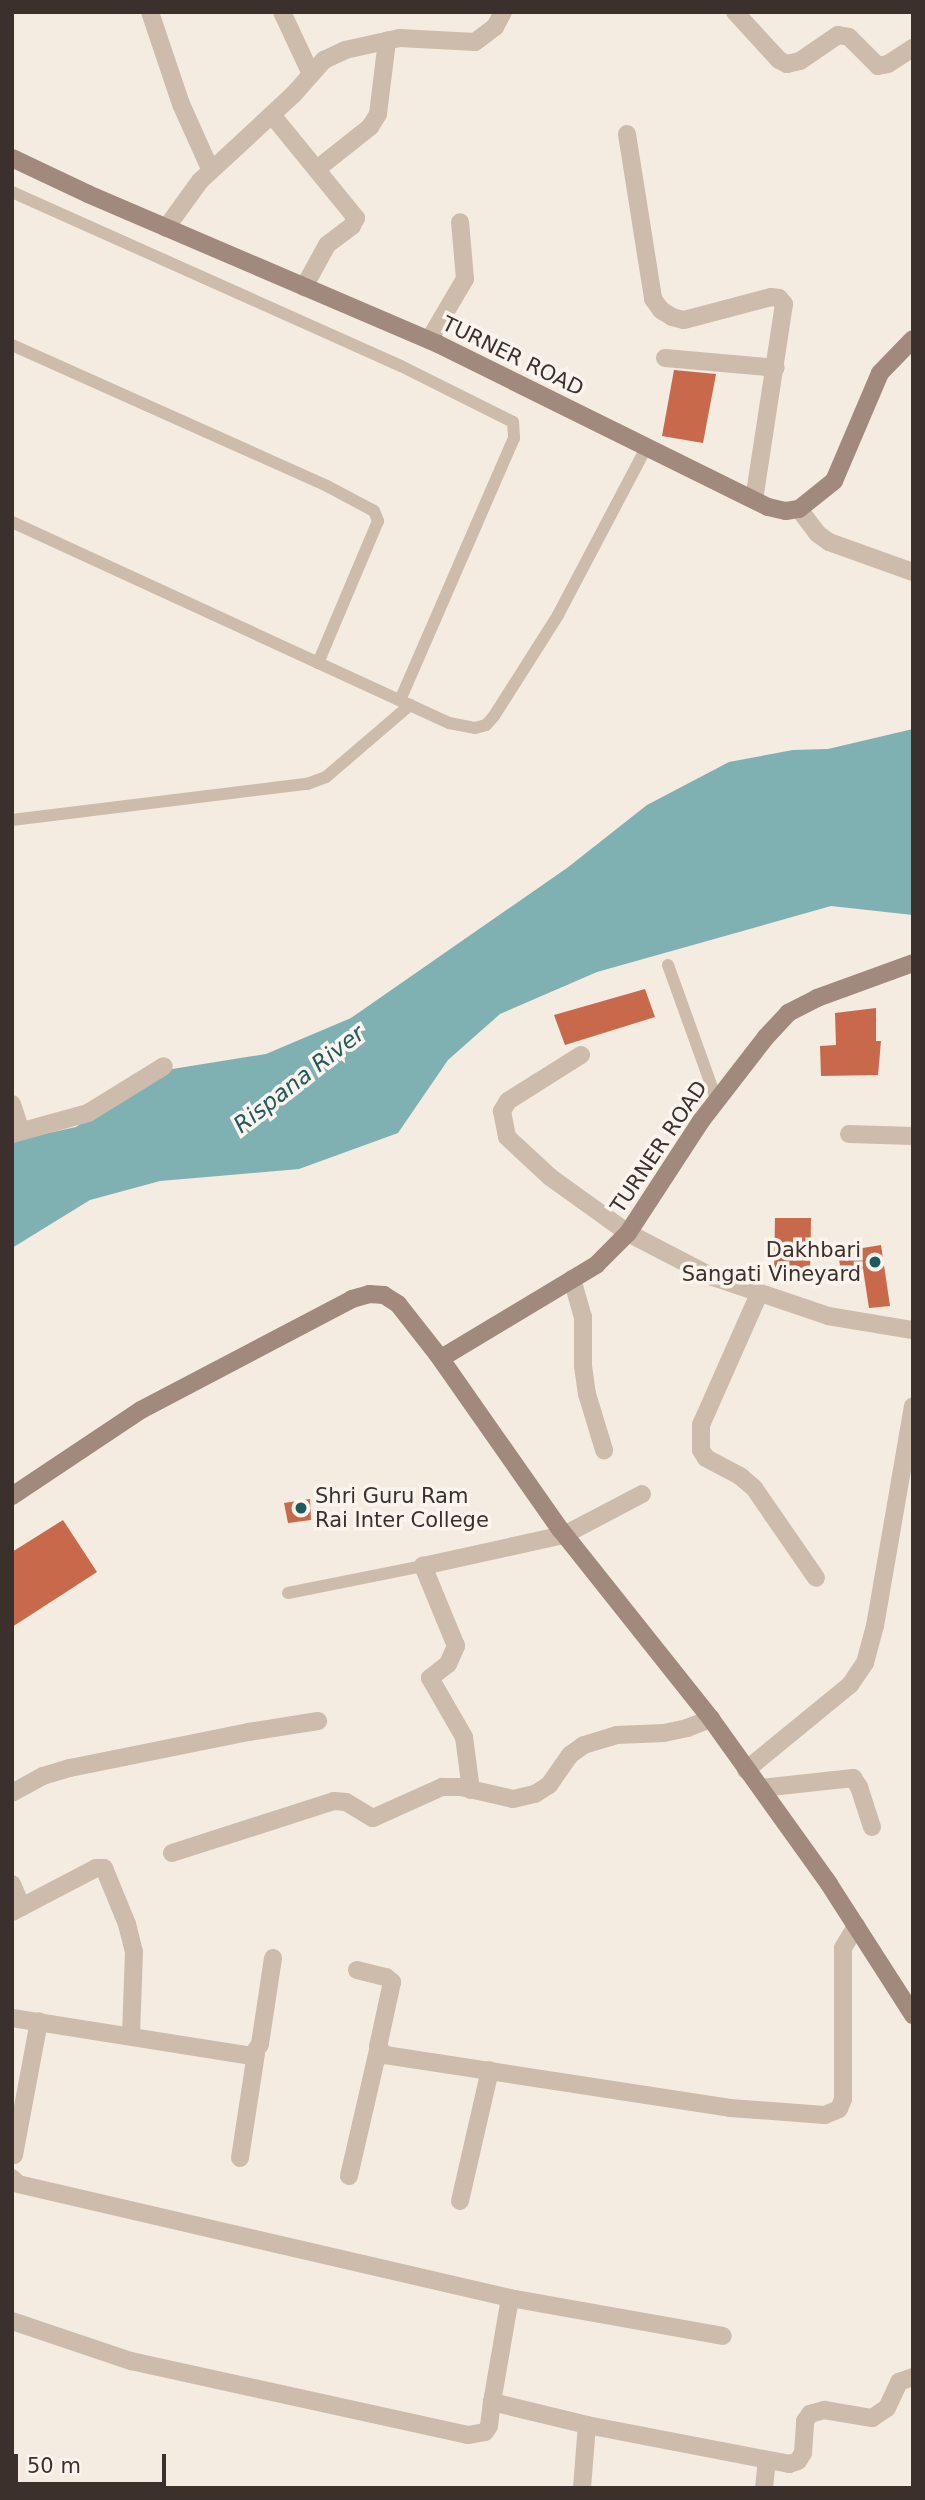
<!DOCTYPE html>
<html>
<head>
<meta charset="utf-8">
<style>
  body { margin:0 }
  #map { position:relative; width:925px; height:2500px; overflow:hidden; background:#f4ebe1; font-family:"DejaVu Sans",sans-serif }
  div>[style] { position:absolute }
  .water>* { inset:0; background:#7fb0b2 }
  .building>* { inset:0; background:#c8694b }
  .lane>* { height:12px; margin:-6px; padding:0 6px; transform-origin:6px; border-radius:6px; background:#cdbbac }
  .street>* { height:18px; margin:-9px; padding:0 9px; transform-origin:9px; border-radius:9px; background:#cdbbac }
  .secondary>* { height:18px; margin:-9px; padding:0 9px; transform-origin:9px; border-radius:9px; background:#a18a7d }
  .dots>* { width:19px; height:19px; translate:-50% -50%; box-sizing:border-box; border:4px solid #fbf5ee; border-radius:50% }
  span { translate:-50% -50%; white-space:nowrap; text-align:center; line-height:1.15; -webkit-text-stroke:7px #fbf5ee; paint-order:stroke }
  .street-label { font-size:21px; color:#3b302b }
  .poi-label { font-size:21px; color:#3b302b }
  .right { translate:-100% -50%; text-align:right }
  .left { translate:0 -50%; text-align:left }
  .water-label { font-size:23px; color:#1f5a5e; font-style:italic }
  .frame { position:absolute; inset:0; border:14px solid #3b302b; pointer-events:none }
  .scale { position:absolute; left:14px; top:2454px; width:152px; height:32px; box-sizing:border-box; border:4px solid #3b302b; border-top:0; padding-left:9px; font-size:21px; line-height:24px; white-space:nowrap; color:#3b302b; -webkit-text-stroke:5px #fbf5ee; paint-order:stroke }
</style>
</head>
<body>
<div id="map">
  <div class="water">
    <i style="clip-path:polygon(913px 729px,913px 915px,831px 906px,597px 972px,500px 1014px,448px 1060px,398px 1133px,299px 1169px,160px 1181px,90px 1200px,12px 1248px,12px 1141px,76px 1127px,160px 1071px,266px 1054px,351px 1018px,567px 868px,647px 805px,729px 762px,793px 750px,828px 749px)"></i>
  </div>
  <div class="building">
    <i style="clip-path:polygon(674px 370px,716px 374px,703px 443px,662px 436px)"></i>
    <i style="clip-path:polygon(645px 989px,655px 1017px,565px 1045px,554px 1015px)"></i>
    <i style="clip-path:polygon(876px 1008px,876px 1041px,881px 1041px,878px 1075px,821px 1076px,820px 1046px,836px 1045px,835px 1013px)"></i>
    <i style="clip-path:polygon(775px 1218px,811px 1218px,810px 1278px,774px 1277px)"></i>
    <i style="clip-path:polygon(881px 1245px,890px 1306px,869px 1308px,863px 1269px,841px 1272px,838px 1252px)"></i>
    <i style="clip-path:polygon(310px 1499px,311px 1520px,288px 1523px,284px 1503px)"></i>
    <i style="clip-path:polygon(63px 1520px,97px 1572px,12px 1627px,12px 1552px)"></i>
  </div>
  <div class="lane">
    <i style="left:12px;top:192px;width:426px;rotate:24.1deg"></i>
    <i style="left:401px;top:366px;width:125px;rotate:26.6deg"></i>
    <i style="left:513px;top:422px;width:16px;rotate:86deg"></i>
    <i style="left:514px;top:438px;width:286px;rotate:113.5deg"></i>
    <i style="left:12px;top:345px;width:345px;rotate:24.1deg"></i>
    <i style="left:327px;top:486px;width:53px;rotate:28deg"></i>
    <i style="left:374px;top:511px;width:11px;rotate:68deg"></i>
    <i style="left:378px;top:521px;width:154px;rotate:112.9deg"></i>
    <i style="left:12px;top:522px;width:481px;rotate:24.7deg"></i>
    <i style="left:449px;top:723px;width:26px;rotate:11deg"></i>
    <i style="left:475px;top:728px;width:11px;rotate:-15deg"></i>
    <i style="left:486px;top:725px;width:12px;rotate:-48deg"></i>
    <i style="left:494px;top:716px;width:120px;rotate:-57.6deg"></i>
    <i style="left:558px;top:615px;width:191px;rotate:-62.2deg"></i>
    <i style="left:12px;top:820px;width:297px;rotate:-7deg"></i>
    <i style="left:307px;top:784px;width:20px;rotate:-20deg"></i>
    <i style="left:326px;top:777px;width:111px;rotate:-40.6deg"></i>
    <i style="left:668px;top:965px;width:145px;rotate:70.2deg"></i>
    <i style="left:288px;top:1593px;width:138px;rotate:-11.3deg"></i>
  </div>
  <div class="street">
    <i style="left:150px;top:12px;width:97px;rotate:71.4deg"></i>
    <i style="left:181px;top:104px;width:73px;rotate:65.9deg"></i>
    <i style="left:282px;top:12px;width:66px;rotate:65deg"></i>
    <i style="left:735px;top:12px;width:65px;rotate:47.5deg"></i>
    <i style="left:779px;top:60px;width:9px;rotate:27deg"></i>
    <i style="left:787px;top:64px;width:13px;rotate:-13deg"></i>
    <i style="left:800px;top:61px;width:46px;rotate:-34.4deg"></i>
    <i style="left:838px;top:35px;width:11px;rotate:10deg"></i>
    <i style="left:849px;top:37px;width:41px;rotate:45deg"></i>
    <i style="left:878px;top:66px;width:10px;rotate:-11deg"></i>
    <i style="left:888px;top:64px;width:30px;rotate:-33deg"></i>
    <i style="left:272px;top:115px;width:133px;rotate:50.8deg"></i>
    <i style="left:356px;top:218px;width:9px;rotate:117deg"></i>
    <i style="left:352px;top:226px;width:31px;rotate:143deg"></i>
    <i style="left:327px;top:245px;width:48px;rotate:118.7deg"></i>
    <i style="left:627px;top:134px;width:167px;rotate:81deg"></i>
    <i style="left:653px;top:299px;width:14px;rotate:54deg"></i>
    <i style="left:661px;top:310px;width:13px;rotate:32deg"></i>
    <i style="left:672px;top:317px;width:12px;rotate:14deg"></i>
    <i style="left:684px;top:320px;width:90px;rotate:-14.8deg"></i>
    <i style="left:771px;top:297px;width:8px;rotate:7deg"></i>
    <i style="left:779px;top:298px;width:8px;rotate:50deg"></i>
    <i style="left:784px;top:304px;width:198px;rotate:98.7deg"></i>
    <i style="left:317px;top:169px;width:68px;rotate:-38.4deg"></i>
    <i style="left:370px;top:127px;width:15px;rotate:-58deg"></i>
    <i style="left:378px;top:114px;width:74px;rotate:-83deg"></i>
    <i style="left:166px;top:228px;width:58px;rotate:-54.1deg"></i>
    <i style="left:200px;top:181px;width:127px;rotate:-42.8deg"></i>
    <i style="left:293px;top:95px;width:47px;rotate:-48.5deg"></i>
    <i style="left:324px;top:60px;width:23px;rotate:-25deg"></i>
    <i style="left:345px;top:50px;width:56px;rotate:-12.3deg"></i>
    <i style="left:400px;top:38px;width:75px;rotate:3.1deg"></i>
    <i style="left:475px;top:42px;width:25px;rotate:-37deg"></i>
    <i style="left:495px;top:27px;width:17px;rotate:-62deg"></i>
    <i style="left:429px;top:340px;width:71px;rotate:-59.5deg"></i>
    <i style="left:465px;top:279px;width:57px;rotate:-95deg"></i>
    <i style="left:665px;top:358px;width:111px;rotate:5.1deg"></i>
    <i style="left:799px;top:509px;width:31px;rotate:53deg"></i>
    <i style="left:818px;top:534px;width:14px;rotate:36deg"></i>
    <i style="left:829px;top:542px;width:89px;rotate:19.7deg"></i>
    <i style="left:581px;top:1055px;width:86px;rotate:147.8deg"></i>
    <i style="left:508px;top:1101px;width:12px;rotate:121deg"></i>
    <i style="left:502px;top:1111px;width:26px;rotate:79deg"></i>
    <i style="left:507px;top:1137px;width:59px;rotate:42.9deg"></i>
    <i style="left:550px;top:1177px;width:96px;rotate:35.7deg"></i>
    <i style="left:628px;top:1233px;width:96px;rotate:27.4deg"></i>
    <i style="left:713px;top:1277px;width:121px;rotate:18.7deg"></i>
    <i style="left:828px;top:1316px;width:86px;rotate:9.4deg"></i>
    <i style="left:12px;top:1104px;width:28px;rotate:72deg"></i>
    <i style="left:12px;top:1134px;width:79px;rotate:-15.4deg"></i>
    <i style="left:88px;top:1113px;width:89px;rotate:-31.7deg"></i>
    <i style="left:849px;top:1134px;width:64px;rotate:1.8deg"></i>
    <i style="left:572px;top:1279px;width:40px;rotate:74deg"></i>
    <i style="left:583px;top:1317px;width:49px;rotate:90deg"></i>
    <i style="left:583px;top:1366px;width:28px;rotate:82deg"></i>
    <i style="left:587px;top:1394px;width:59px;rotate:73.1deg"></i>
    <i style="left:759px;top:1294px;width:143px;rotate:113.9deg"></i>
    <i style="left:701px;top:1425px;width:25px;rotate:90deg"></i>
    <i style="left:701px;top:1450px;width:9px;rotate:58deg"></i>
    <i style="left:706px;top:1458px;width:40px;rotate:28deg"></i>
    <i style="left:741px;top:1477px;width:17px;rotate:40deg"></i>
    <i style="left:754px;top:1488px;width:109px;rotate:55.4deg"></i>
    <i style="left:746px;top:1770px;width:134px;rotate:-39.3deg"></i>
    <i style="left:850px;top:1685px;width:27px;rotate:-56deg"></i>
    <i style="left:865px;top:1663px;width:38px;rotate:-75deg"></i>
    <i style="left:875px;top:1626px;width:223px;rotate:-80.2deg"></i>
    <i style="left:761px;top:1788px;width:93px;rotate:-6.2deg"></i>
    <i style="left:853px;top:1778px;width:11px;rotate:56deg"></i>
    <i style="left:859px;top:1787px;width:42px;rotate:72deg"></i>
    <i style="left:471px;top:1790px;width:53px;rotate:-97.5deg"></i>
    <i style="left:464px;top:1737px;width:68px;rotate:-120deg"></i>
    <i style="left:430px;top:1678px;width:23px;rotate:-38deg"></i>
    <i style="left:448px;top:1664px;width:20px;rotate:-66deg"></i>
    <i style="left:456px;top:1646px;width:87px;rotate:-112.4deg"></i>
    <i style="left:423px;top:1566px;width:144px;rotate:-12.4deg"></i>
    <i style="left:564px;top:1535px;width:88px;rotate:-27.7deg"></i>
    <i style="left:12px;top:1793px;width:35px;rotate:-29deg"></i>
    <i style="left:43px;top:1776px;width:28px;rotate:-17deg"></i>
    <i style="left:70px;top:1768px;width:182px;rotate:-11.4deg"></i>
    <i style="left:248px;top:1732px;width:71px;rotate:-8.9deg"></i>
    <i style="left:172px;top:1853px;width:170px;rotate:-17.8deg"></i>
    <i style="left:334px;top:1801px;width:12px;rotate:5deg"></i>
    <i style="left:346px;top:1802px;width:31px;rotate:31deg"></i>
    <i style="left:373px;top:1818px;width:76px;rotate:-24.2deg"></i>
    <i style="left:442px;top:1787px;width:19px"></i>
    <i style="left:461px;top:1787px;width:53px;rotate:13deg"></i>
    <i style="left:513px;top:1799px;width:23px;rotate:-13deg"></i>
    <i style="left:535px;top:1794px;width:17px;rotate:-33deg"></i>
    <i style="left:549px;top:1785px;width:37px;rotate:-55deg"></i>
    <i style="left:570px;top:1755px;width:17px;rotate:-36deg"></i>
    <i style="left:584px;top:1745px;width:34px;rotate:-17deg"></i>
    <i style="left:617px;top:1735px;width:47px;rotate:-2.4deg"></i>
    <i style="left:664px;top:1733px;width:24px;rotate:-12deg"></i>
    <i style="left:687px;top:1728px;width:26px;rotate:-21deg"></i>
    <i style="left:12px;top:1884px;width:25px;rotate:67deg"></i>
    <i style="left:12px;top:1912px;width:95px;rotate:-27.6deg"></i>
    <i style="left:96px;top:1868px;width:8px"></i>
    <i style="left:104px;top:1868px;width:61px;rotate:67.7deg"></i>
    <i style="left:127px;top:1924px;width:29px;rotate:76deg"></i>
    <i style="left:134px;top:1952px;width:82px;rotate:92.1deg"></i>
    <i style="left:357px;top:1970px;width:30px;rotate:14deg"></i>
    <i style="left:386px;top:1977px;width:8px;rotate:40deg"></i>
    <i style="left:392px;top:1982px;width:66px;rotate:102.2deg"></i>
    <i style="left:378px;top:2047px;width:11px;rotate:49deg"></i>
    <i style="left:385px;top:2055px;width:349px;rotate:8.7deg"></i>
    <i style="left:730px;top:2108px;width:95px;rotate:4.2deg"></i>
    <i style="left:825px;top:2115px;width:15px;rotate:-23deg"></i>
    <i style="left:839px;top:2109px;width:11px;rotate:-68deg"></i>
    <i style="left:843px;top:2099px;width:151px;rotate:-90deg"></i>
    <i style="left:843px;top:1948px;width:26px;rotate:-59deg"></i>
    <i style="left:12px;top:2018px;width:243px;rotate:9deg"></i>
    <i style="left:252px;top:2056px;width:14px;rotate:-56deg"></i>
    <i style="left:260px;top:2044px;width:87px;rotate:-81.4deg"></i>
    <i style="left:14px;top:2155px;width:136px;rotate:-79.4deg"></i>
    <i style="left:240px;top:2158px;width:106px;rotate:-81.3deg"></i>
    <i style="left:349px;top:2176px;width:129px;rotate:-77deg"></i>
    <i style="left:12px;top:2178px;width:8px;rotate:45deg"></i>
    <i style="left:18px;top:2184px;width:505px;rotate:13.05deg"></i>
    <i style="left:510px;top:2298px;width:106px;rotate:99.8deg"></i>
    <i style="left:460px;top:2201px;width:134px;rotate:-77.1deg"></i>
    <i style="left:510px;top:2298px;width:216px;rotate:10.1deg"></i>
    <i style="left:12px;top:2321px;width:126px;rotate:18.6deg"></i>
    <i style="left:131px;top:2361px;width:345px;rotate:12.4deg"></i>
    <i style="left:468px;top:2435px;width:17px;rotate:-10deg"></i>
    <i style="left:485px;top:2432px;width:7px;rotate:-56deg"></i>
    <i style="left:489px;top:2426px;width:24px;rotate:-83deg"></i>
    <i style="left:492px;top:2402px;width:98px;rotate:13.6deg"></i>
    <i style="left:587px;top:2425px;width:206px;rotate:10.9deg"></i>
    <i style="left:789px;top:2464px;width:9px;rotate:-18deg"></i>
    <i style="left:798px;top:2461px;width:9px;rotate:-58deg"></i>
    <i style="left:803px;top:2453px;width:32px;rotate:-86deg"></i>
    <i style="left:805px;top:2421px;width:9px;rotate:-54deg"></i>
    <i style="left:810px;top:2414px;width:15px;rotate:-16deg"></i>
    <i style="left:824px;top:2410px;width:49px;rotate:9.5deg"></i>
    <i style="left:872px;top:2418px;width:18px;rotate:-34deg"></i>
    <i style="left:887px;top:2408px;width:29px;rotate:-65deg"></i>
    <i style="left:899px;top:2382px;width:15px;rotate:-20deg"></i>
    <i style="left:582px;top:2488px;width:63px;rotate:-85.5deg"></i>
    <i style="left:764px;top:2488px;width:27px;rotate:-84deg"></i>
  </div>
  <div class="secondary">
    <i style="left:12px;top:158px;width:84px;rotate:25.3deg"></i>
    <i style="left:88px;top:194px;width:381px;rotate:23.2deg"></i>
    <i style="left:438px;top:344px;width:368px;rotate:26.3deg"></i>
    <i style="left:768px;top:507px;width:18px;rotate:13deg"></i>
    <i style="left:786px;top:511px;width:13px;rotate:-9deg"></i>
    <i style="left:799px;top:509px;width:45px;rotate:-38.7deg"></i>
    <i style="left:834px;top:481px;width:117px;rotate:-66.9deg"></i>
    <i style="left:880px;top:373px;width:47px;rotate:-45.9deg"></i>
    <i style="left:438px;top:1355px;width:5px;rotate:22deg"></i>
    <i style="left:443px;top:1357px;width:179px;rotate:-31deg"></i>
    <i style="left:596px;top:1265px;width:45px;rotate:-45deg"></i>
    <i style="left:628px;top:1233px;width:134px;rotate:-56.9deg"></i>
    <i style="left:701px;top:1121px;width:106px;rotate:-52.3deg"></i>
    <i style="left:766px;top:1037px;width:33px;rotate:-47deg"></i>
    <i style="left:788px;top:1013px;width:33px;rotate:-27deg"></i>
    <i style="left:817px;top:998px;width:102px;rotate:-20deg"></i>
    <i style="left:12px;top:1496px;width:155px;rotate:-33.7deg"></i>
    <i style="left:141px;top:1410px;width:238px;rotate:-27.7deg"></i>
    <i style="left:352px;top:1299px;width:18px;rotate:-16deg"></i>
    <i style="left:369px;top:1294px;width:15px;rotate:4deg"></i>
    <i style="left:384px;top:1295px;width:17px;rotate:33deg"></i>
    <i style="left:398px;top:1304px;width:65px;rotate:51.9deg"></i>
    <i style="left:438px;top:1355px;width:213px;rotate:55deg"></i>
    <i style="left:560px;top:1529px;width:243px;rotate:51.5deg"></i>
    <i style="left:711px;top:1719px;width:203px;rotate:54.4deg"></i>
    <i style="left:829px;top:1884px;width:156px;rotate:57.3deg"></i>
  </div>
  <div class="dots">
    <i style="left:875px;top:1262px;background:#1f5a5e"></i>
    <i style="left:301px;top:1508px;background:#1f5a5e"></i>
  </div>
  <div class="street-label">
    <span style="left:513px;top:356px;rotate:26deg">TURNER ROAD</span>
    <span style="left:659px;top:1147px;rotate:-56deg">TURNER ROAD</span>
  </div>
  <div class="poi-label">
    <span class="right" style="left:861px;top:1262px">Dakhbari<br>Sangati Vineyard</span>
    <span class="left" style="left:315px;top:1508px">Shri Guru Ram<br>Rai Inter College</span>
  </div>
  <div class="water-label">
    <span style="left:299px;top:1079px;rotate:-38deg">Rispana River</span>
  </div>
  <div class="frame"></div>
  <div class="scale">50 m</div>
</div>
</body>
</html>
